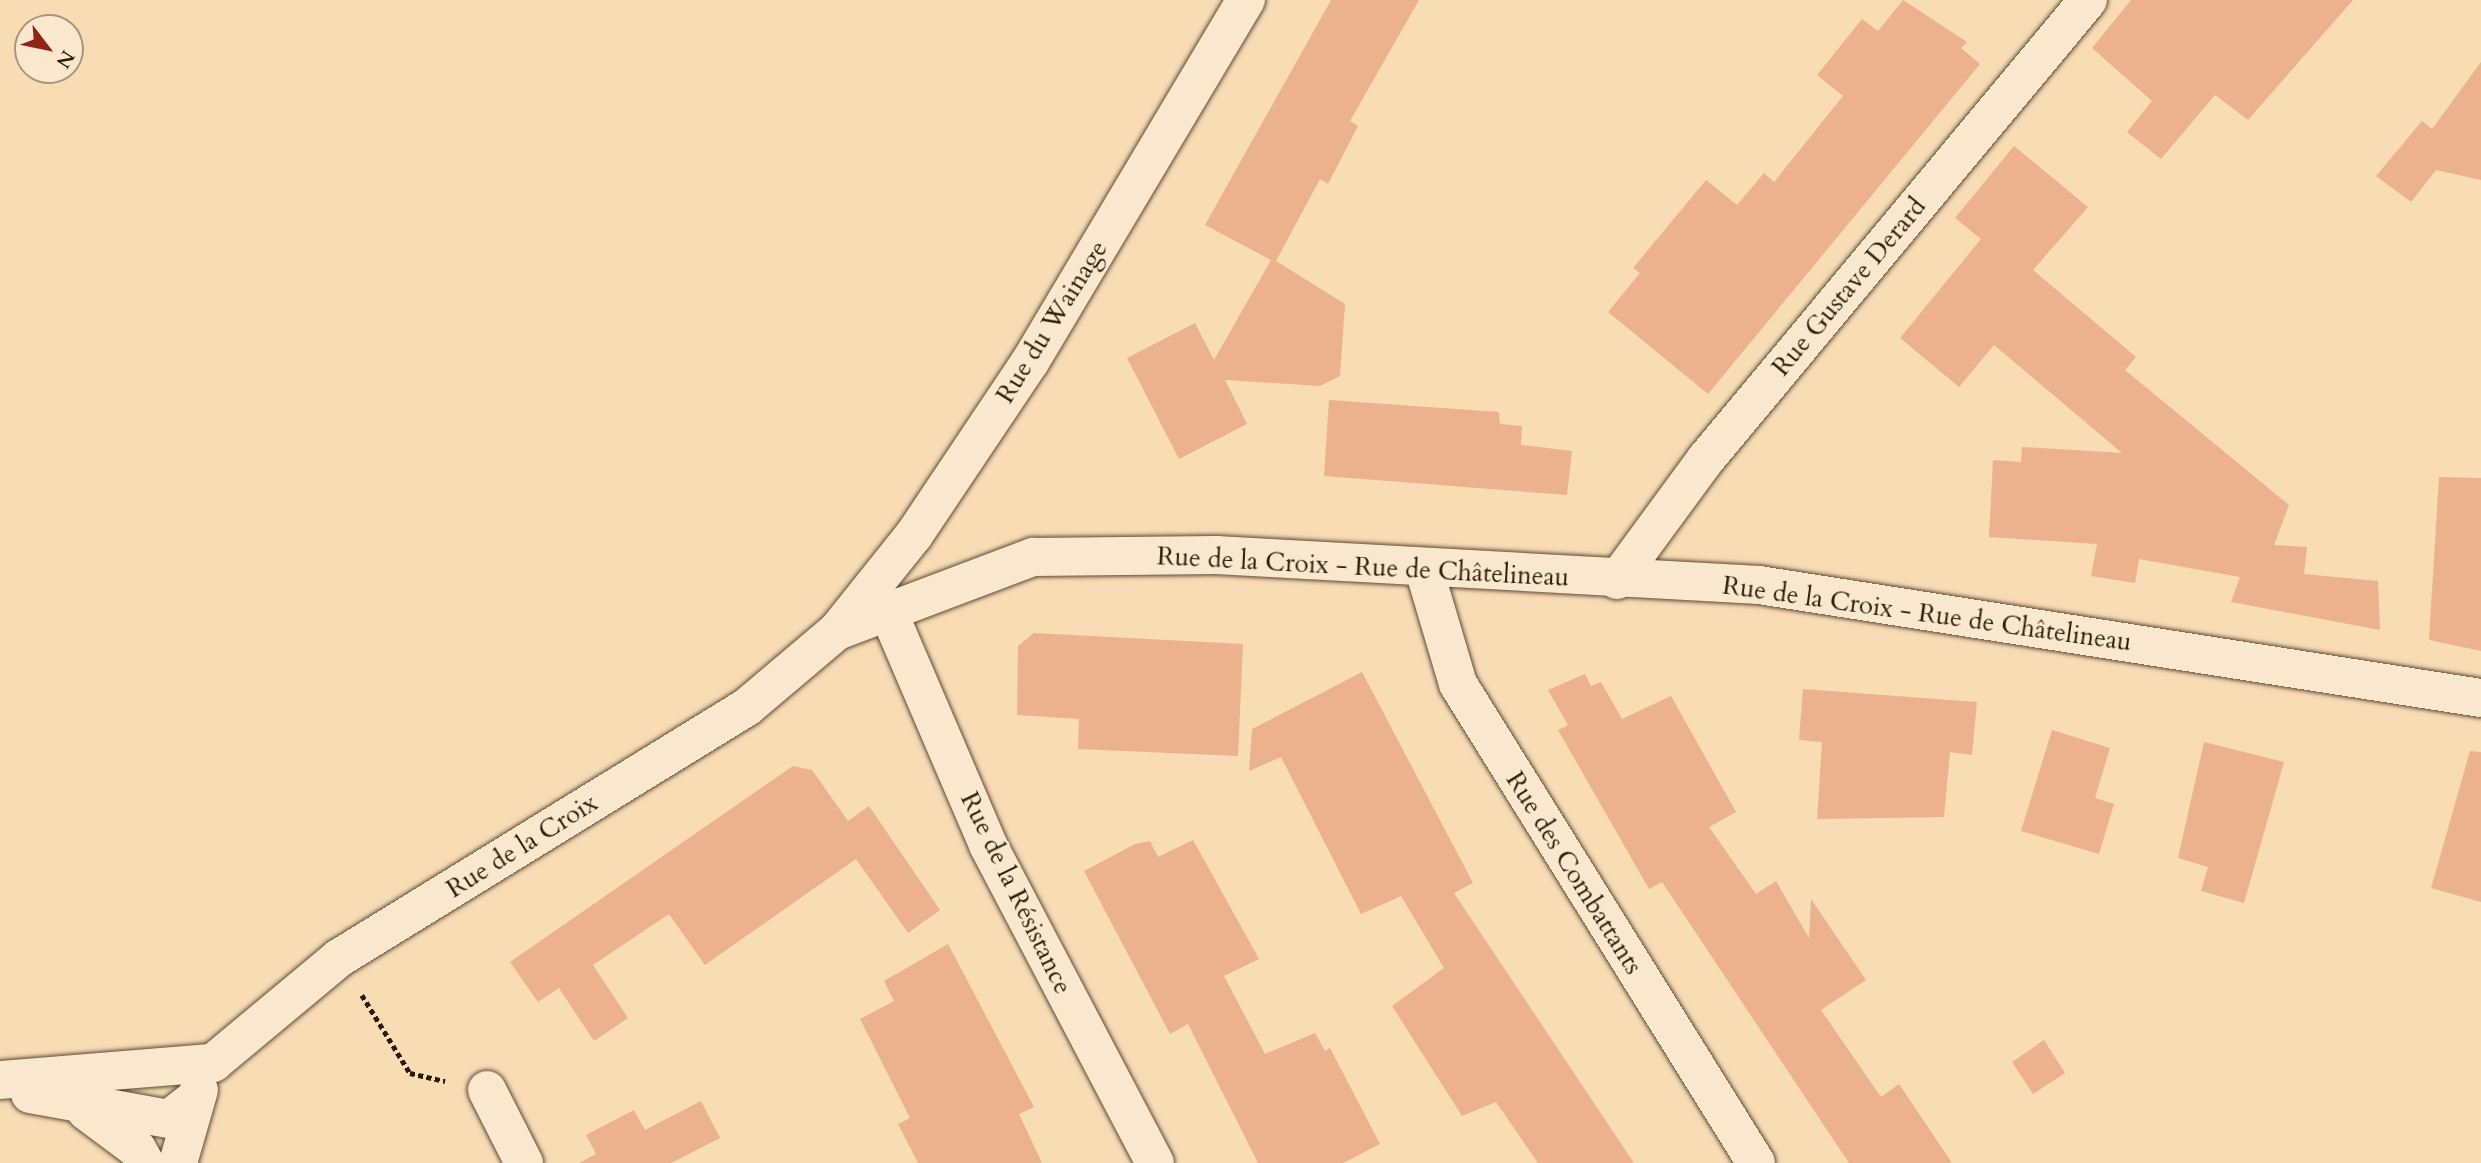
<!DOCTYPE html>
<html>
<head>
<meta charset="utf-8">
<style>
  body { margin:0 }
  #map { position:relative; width:2481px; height:1163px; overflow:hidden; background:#f7dcb4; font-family:Cardo,serif }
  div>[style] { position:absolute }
  .building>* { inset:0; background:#ebb28d }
  .path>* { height:4.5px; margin-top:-2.25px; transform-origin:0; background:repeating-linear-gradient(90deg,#2e1906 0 5px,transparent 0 8.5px) }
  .roads { filter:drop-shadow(0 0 2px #604a32) drop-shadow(0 0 2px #604a32) }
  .minor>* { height:38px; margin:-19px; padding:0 19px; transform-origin:19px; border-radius:19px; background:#fae8ce }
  span { translate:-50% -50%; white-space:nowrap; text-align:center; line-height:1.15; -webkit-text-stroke:5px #fae8ce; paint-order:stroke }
  .street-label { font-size:26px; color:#2e1906 }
  .north { position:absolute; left:14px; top:14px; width:70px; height:70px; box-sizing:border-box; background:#fae8ce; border:2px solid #a8957e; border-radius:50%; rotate:122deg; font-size:19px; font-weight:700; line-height:28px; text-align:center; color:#2e1906 }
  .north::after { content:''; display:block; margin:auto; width:24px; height:32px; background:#8f2418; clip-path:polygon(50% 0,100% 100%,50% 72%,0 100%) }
</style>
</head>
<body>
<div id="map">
  <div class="building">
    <i style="clip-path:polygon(1331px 0,1419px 0,1350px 121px,1358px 126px,1328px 184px,1320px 179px,1276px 261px,1345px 304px,1340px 376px,1320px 386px,1225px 380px,1247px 424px,1179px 459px,1127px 358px,1195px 323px,1214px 360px,1271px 260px,1205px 225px)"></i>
    <i style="clip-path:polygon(1903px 0,1967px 42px,1961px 48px,1980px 64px,1708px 394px,1608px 312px,1640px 273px,1633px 268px,1706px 180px,1737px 205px,1764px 173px,1774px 182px,1843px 96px,1817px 75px,1862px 19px,1878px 31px)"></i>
    <i style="clip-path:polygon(2131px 0,2353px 0,2248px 120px,2215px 95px,2161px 159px,2127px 132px,2152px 101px,2092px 48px)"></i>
    <i style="clip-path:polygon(2481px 62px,2481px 180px,2436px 170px,2411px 202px,2376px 176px,2422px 121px,2432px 129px)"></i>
    <i style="clip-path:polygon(2014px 146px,2088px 207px,2033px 270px,2136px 357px,2125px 370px,2289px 505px,2274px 545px,2307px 547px,2304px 574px,2378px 581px,2380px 630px,2231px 602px,2240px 577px,2139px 559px,2135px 583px,2091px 576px,2097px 544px,1989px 537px,1993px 460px,2021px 462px,2022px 447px,2122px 453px,1994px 345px,1959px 387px,1900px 338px,1981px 239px,1955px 218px)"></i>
    <i style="clip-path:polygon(1329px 400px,1499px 412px,1500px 424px,1522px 426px,1521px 445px,1572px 451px,1567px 495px,1324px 476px)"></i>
    <i style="clip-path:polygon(2439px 477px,2481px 478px,2481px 651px,2429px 640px)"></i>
    <i style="clip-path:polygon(1034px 633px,1243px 644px,1238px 756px,1078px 749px,1079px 719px,1017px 715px,1018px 646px)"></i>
    <i style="clip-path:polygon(1362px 672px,1473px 883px,1454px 893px,1634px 1163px,1538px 1163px,1496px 1102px,1462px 1116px,1392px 1006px,1444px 968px,1401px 896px,1361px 914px,1281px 757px,1249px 771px,1252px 729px)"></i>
    <i style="clip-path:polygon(1585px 674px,1591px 686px,1601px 682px,1622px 719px,1671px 696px,1736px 812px,1709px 827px,1756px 894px,1776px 881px,1809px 938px,1811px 899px,1866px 980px,1821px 1010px,1881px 1097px,1899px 1084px,1952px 1163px,1849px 1163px,1662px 882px,1649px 889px,1558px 730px,1568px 725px,1548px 690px)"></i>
    <i style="clip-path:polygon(1803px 689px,1977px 702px,1972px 755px,1950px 752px,1944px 817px,1817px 819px,1822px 742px,1799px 740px)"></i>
    <i style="clip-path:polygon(2052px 730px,2110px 748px,2095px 798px,2114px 804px,2099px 854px,2021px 831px)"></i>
    <i style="clip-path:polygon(2204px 742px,2284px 762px,2244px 903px,2201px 891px,2208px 867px,2178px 858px)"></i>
    <i style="clip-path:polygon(2470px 751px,2481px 752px,2481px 902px,2431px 888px)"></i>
    <i style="clip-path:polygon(793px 766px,812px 770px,848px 821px,869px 806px,940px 910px,908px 933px,856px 859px,705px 965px,669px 914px,593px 965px,628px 1018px,594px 1041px,559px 988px,538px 1002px,510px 962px)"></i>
    <i style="clip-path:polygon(1193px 840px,1259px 959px,1224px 976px,1265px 1054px,1315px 1033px,1325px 1051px,1330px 1048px,1380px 1144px,1343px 1163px,1258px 1163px,1188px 1024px,1170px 1034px,1084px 871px,1135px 844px,1150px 841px,1158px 857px)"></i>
    <i style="clip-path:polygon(948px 944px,1034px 1107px,1019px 1114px,1042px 1163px,918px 1163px,898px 1124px,910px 1118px,860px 1019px,894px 1001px,884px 981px)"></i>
    <i style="clip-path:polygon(2044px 1040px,2065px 1073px,2033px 1094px,2012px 1062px)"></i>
    <i style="clip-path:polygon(701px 1101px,720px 1138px,671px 1163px,579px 1163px,596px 1154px,586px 1135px,634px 1110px,645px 1130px)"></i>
  </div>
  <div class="path">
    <i style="left:362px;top:995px;width:92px;rotate:58.4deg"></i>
    <i style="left:410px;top:1073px;width:36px;rotate:13deg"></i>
  </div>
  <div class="roads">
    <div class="minor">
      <i style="left:1424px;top:569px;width:120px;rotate:73.5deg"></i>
      <i style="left:1458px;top:684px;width:564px;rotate:58.11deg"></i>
      <i style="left:1617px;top:580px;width:150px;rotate:-53.7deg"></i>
      <i style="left:1706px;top:459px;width:597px;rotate:-50.23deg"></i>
      <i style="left:890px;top:616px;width:249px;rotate:66.8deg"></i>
      <i style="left:988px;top:845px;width:359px;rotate:62.3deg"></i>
      <i style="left:837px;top:631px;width:123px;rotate:-51.3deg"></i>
      <i style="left:914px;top:535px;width:208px;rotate:-56.2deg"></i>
      <i style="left:1030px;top:362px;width:422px;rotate:-59.2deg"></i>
      <i style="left:0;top:1080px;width:214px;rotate:-4.6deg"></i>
      <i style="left:213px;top:1063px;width:164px;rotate:-39.8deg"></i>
      <i style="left:339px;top:958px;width:479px;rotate:-31.6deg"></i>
      <i style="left:747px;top:707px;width:118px;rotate:-40.2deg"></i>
      <i style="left:837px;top:631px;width:210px;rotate:-20.7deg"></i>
      <i style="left:1033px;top:557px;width:183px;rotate:-0.6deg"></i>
      <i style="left:1216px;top:555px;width:544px;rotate:3.16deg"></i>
      <i style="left:1759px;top:585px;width:731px;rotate:8.9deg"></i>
      <i style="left:487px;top:1090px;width:82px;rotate:63.1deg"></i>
      <i style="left:30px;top:1094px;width:141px;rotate:10.2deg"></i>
      <i style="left:169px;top:1119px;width:33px;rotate:-38deg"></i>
      <i style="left:86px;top:1111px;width:64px;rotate:36.7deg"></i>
      <i style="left:137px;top:1149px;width:16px;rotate:60deg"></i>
      <i style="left:178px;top:1163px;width:76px;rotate:-74deg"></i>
    </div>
  </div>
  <div class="street-label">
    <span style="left:1849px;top:287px;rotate:-50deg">Rue Gustave Derard</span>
    <span style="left:1052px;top:322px;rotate:-58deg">Rue du Wainage</span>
    <span style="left:1363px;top:567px;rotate:3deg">Rue de la Croix - Rue de Châtelineau</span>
    <span style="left:1927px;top:614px;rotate:8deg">Rue de la Croix - Rue de Châtelineau</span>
    <span style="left:522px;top:846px;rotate:-32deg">Rue de la Croix</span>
    <span style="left:1574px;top:873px;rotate:58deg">Rue des Combattants</span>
    <span style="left:1016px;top:893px;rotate:64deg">Rue de la Résistance</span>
  </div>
  <div class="north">N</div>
</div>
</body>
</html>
